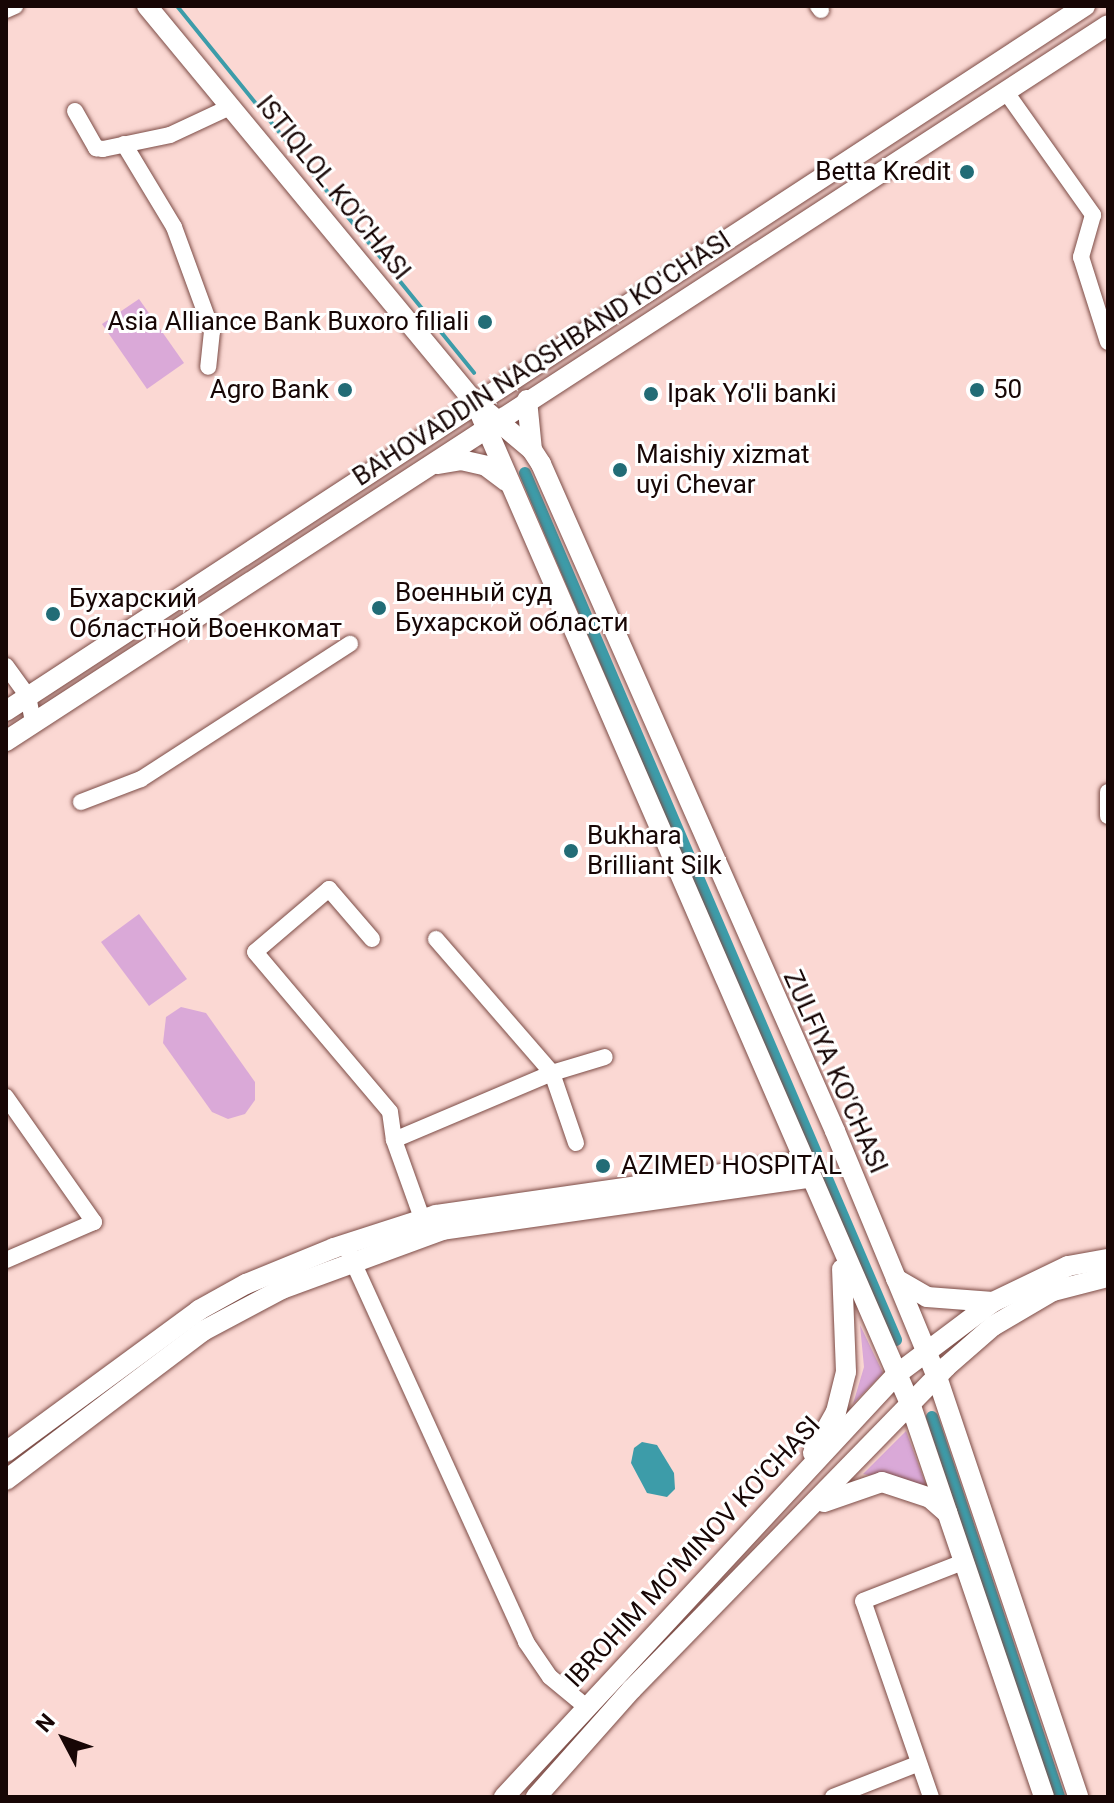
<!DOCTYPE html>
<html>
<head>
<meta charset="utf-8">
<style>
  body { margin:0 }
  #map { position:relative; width:1114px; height:1803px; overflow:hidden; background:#fbd8d3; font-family:Roboto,sans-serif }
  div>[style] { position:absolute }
  .green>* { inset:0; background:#daa9d8 }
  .water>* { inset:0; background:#3d9ca9 }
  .stream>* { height:4px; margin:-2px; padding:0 2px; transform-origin:2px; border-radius:2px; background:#3d9ca9 }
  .canal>* { height:12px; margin:-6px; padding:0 6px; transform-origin:6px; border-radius:6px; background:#3d9ca9 }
  .roads { filter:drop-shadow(0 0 2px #7c4c46) drop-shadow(0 0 2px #7c4c46) }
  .minor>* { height:16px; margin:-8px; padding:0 8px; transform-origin:8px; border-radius:8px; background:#fff }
  .major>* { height:20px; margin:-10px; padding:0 10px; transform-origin:10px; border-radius:10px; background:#fff }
  .dots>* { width:22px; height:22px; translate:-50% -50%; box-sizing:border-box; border:4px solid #fff; border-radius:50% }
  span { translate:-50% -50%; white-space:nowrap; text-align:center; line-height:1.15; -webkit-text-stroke:6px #fff; paint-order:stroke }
  .poi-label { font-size:26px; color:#170605 }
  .right { translate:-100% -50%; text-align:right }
  .left { translate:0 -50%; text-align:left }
  .street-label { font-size:26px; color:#170605 }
  .frame { position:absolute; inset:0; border:8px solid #170605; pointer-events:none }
  .north { position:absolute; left:24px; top:1699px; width:80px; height:80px; -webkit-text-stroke:6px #fff; paint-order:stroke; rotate:311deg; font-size:22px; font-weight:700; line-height:32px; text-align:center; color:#170605 }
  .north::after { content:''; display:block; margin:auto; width:28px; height:36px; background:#170605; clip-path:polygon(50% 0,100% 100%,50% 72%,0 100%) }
</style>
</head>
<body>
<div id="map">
  <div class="green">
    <i style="clip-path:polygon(139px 299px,184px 363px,147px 389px,102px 324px)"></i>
    <i style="clip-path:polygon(139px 914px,187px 979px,149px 1006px,101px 942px)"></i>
    <i style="clip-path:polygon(181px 1007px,206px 1013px,255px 1082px,255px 1100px,245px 1114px,228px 1119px,212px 1112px,163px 1043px,166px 1017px)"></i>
    <i style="clip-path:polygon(860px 1325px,883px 1373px,853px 1404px,864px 1367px)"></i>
    <i style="clip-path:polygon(906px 1431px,927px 1488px,863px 1474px)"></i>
  </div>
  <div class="water">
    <i style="clip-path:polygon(642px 1442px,657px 1445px,674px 1473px,675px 1489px,667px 1497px,647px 1493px,631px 1463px,634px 1448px)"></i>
  </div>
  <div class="stream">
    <i style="left:177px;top:6px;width:472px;rotate:51deg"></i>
  </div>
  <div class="canal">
    <i style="left:525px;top:473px;width:943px;rotate:66.83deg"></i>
    <i style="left:932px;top:1417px;width:401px;rotate:71.5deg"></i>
  </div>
  <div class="roads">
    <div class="minor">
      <i style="left:818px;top:6px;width:5px;rotate:53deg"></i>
      <i style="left:6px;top:10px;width:10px;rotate:-24deg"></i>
      <i style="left:1006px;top:92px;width:151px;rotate:54.7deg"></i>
      <i style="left:1093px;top:215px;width:44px;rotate:105.9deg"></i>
      <i style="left:1081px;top:257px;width:89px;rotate:72.4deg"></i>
      <i style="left:75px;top:111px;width:43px;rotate:60.4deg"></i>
      <i style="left:96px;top:148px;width:7px;rotate:8deg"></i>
      <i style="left:103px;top:149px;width:68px;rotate:-11.8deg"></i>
      <i style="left:170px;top:135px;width:68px;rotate:-25.1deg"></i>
      <i style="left:124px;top:144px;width:97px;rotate:58.9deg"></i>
      <i style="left:174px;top:227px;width:111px;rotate:69.9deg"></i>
      <i style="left:212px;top:331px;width:36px;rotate:96deg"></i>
      <i style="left:6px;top:666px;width:37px;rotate:54deg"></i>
      <i style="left:28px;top:696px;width:26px;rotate:79deg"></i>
      <i style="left:1108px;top:792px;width:24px;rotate:90deg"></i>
      <i style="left:81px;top:802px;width:64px;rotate:-21deg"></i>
      <i style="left:141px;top:779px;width:249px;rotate:-32.9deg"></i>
      <i style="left:372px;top:939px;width:66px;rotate:-130.7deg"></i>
      <i style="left:329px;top:889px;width:97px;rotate:139.6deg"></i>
      <i style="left:255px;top:952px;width:209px;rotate:49.8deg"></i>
      <i style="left:390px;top:1112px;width:28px;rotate:82deg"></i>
      <i style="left:394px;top:1140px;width:83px;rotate:70.3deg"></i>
      <i style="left:436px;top:939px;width:177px;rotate:49.1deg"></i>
      <i style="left:552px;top:1073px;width:74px;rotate:71.1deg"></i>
      <i style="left:6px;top:1097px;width:153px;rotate:54.9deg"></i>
      <i style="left:94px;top:1222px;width:96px;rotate:156.6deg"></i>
      <i style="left:394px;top:1140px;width:172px;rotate:-23deg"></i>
      <i style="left:552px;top:1073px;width:55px;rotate:-16.8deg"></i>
      <i style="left:349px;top:1253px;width:427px;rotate:65.5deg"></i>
      <i style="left:526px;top:1642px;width:42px;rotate:55.6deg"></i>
      <i style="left:550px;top:1677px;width:44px;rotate:39.5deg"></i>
      <i style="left:833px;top:1797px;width:90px;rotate:-21.4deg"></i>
      <i style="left:931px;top:1797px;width:207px;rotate:-109.1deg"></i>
      <i style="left:863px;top:1601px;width:107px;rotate:-21.3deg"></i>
    </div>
    <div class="major">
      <i style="left:147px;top:6px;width:516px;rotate:50.42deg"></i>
      <i style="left:476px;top:404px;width:1092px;rotate:66.53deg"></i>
      <i style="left:911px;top:1406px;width:413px;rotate:71.2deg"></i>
      <i style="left:527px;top:400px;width:50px;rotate:84.3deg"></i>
      <i style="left:480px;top:406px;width:68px;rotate:40.2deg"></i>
      <i style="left:532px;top:450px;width:17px;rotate:57deg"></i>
      <i style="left:541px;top:464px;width:729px;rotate:66.21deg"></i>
      <i style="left:835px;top:1131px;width:266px;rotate:67.5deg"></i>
      <i style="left:937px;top:1377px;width:443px;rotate:71.4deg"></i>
      <i style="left:437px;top:464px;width:24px;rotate:-9deg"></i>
      <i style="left:461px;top:460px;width:26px;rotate:13deg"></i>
      <i style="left:486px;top:466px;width:25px;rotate:37deg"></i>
      <i style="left:6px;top:711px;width:1289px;rotate:-33.16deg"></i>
      <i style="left:6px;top:741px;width:1314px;rotate:-33.01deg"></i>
      <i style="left:896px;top:1279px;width:36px;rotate:30deg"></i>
      <i style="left:927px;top:1297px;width:66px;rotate:4.3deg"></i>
      <i style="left:6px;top:1452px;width:240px;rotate:-36.3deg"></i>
      <i style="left:199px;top:1310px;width:54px;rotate:-29deg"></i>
      <i style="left:246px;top:1284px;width:95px;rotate:-22.2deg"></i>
      <i style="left:334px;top:1248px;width:107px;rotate:-17.9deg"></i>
      <i style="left:436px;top:1215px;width:370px;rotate:-8.2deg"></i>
      <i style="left:813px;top:1453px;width:47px;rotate:-60.7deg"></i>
      <i style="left:836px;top:1412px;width:41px;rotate:-76deg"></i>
      <i style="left:846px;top:1372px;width:103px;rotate:-92.2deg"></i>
      <i style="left:6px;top:1480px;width:247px;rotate:-37.1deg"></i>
      <i style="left:203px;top:1331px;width:89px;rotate:-28deg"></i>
      <i style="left:282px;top:1289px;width:171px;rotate:-20.2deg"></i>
      <i style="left:442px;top:1230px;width:371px;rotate:-8.1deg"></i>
      <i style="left:824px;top:1502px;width:61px;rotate:-19deg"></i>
      <i style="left:882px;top:1482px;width:51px;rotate:18.4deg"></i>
      <i style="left:930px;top:1498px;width:23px;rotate:41deg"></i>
      <i style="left:504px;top:1797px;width:577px;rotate:-47.11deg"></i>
      <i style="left:897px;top:1374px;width:120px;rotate:-36.9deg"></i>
      <i style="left:993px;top:1302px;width:83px;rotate:-25.6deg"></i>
      <i style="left:1068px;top:1266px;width:41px;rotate:-9.9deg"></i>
      <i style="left:536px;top:1797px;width:144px;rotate:-48.4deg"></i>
      <i style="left:632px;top:1689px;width:450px;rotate:-45.7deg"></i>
      <i style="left:946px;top:1367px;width:62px;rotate:-41.1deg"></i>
      <i style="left:993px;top:1326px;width:69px;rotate:-30.3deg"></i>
      <i style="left:1053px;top:1291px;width:57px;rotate:-14.3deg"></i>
    </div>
  </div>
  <div class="dots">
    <i style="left:967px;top:172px;background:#226c76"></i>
    <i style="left:485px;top:322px;background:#226c76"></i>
    <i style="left:345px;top:390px;background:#226c76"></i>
    <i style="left:977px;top:390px;background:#226c76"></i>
    <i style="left:651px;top:394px;background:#226c76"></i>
    <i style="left:620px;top:470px;background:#226c76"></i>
    <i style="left:379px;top:608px;background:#226c76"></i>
    <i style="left:53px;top:614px;background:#226c76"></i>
    <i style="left:571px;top:851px;background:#226c76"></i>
    <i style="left:603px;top:1166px;background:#226c76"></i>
  </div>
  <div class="poi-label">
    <span class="right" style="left:951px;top:172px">Betta Kredit</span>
    <span class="right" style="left:469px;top:322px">Asia Alliance Bank Buxoro filiali</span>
    <span class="right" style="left:329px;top:390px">Agro Bank</span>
    <span class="left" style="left:993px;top:390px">50</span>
    <span class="left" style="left:667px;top:394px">Ipak Yo'li banki</span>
    <span class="left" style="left:636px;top:470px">Maishiy xizmat<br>uyi Chevar</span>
    <span class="left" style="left:395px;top:608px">Военный суд<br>Бухарской области</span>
    <span class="left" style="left:69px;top:614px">Бухарский<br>Областной Военкомат</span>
    <span class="left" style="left:587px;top:851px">Bukhara<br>Brilliant Silk</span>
    <span class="left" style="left:621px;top:1166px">AZIMED HOSPITAL</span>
  </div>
  <div class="street-label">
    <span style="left:333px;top:188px;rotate:51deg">ISTIQLOL KO'CHASI</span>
    <span style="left:542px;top:359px;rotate:-33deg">BAHOVADDIN NAQSHBAND KO'CHASI</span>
    <span style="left:835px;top:1072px;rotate:66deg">ZULFIYA KO'CHASI</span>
    <span style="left:693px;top:1552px;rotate:-47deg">IBROHIM MO'MINOV KO'CHASI</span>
  </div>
  <div class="frame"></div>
  <div class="north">N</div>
</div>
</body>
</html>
